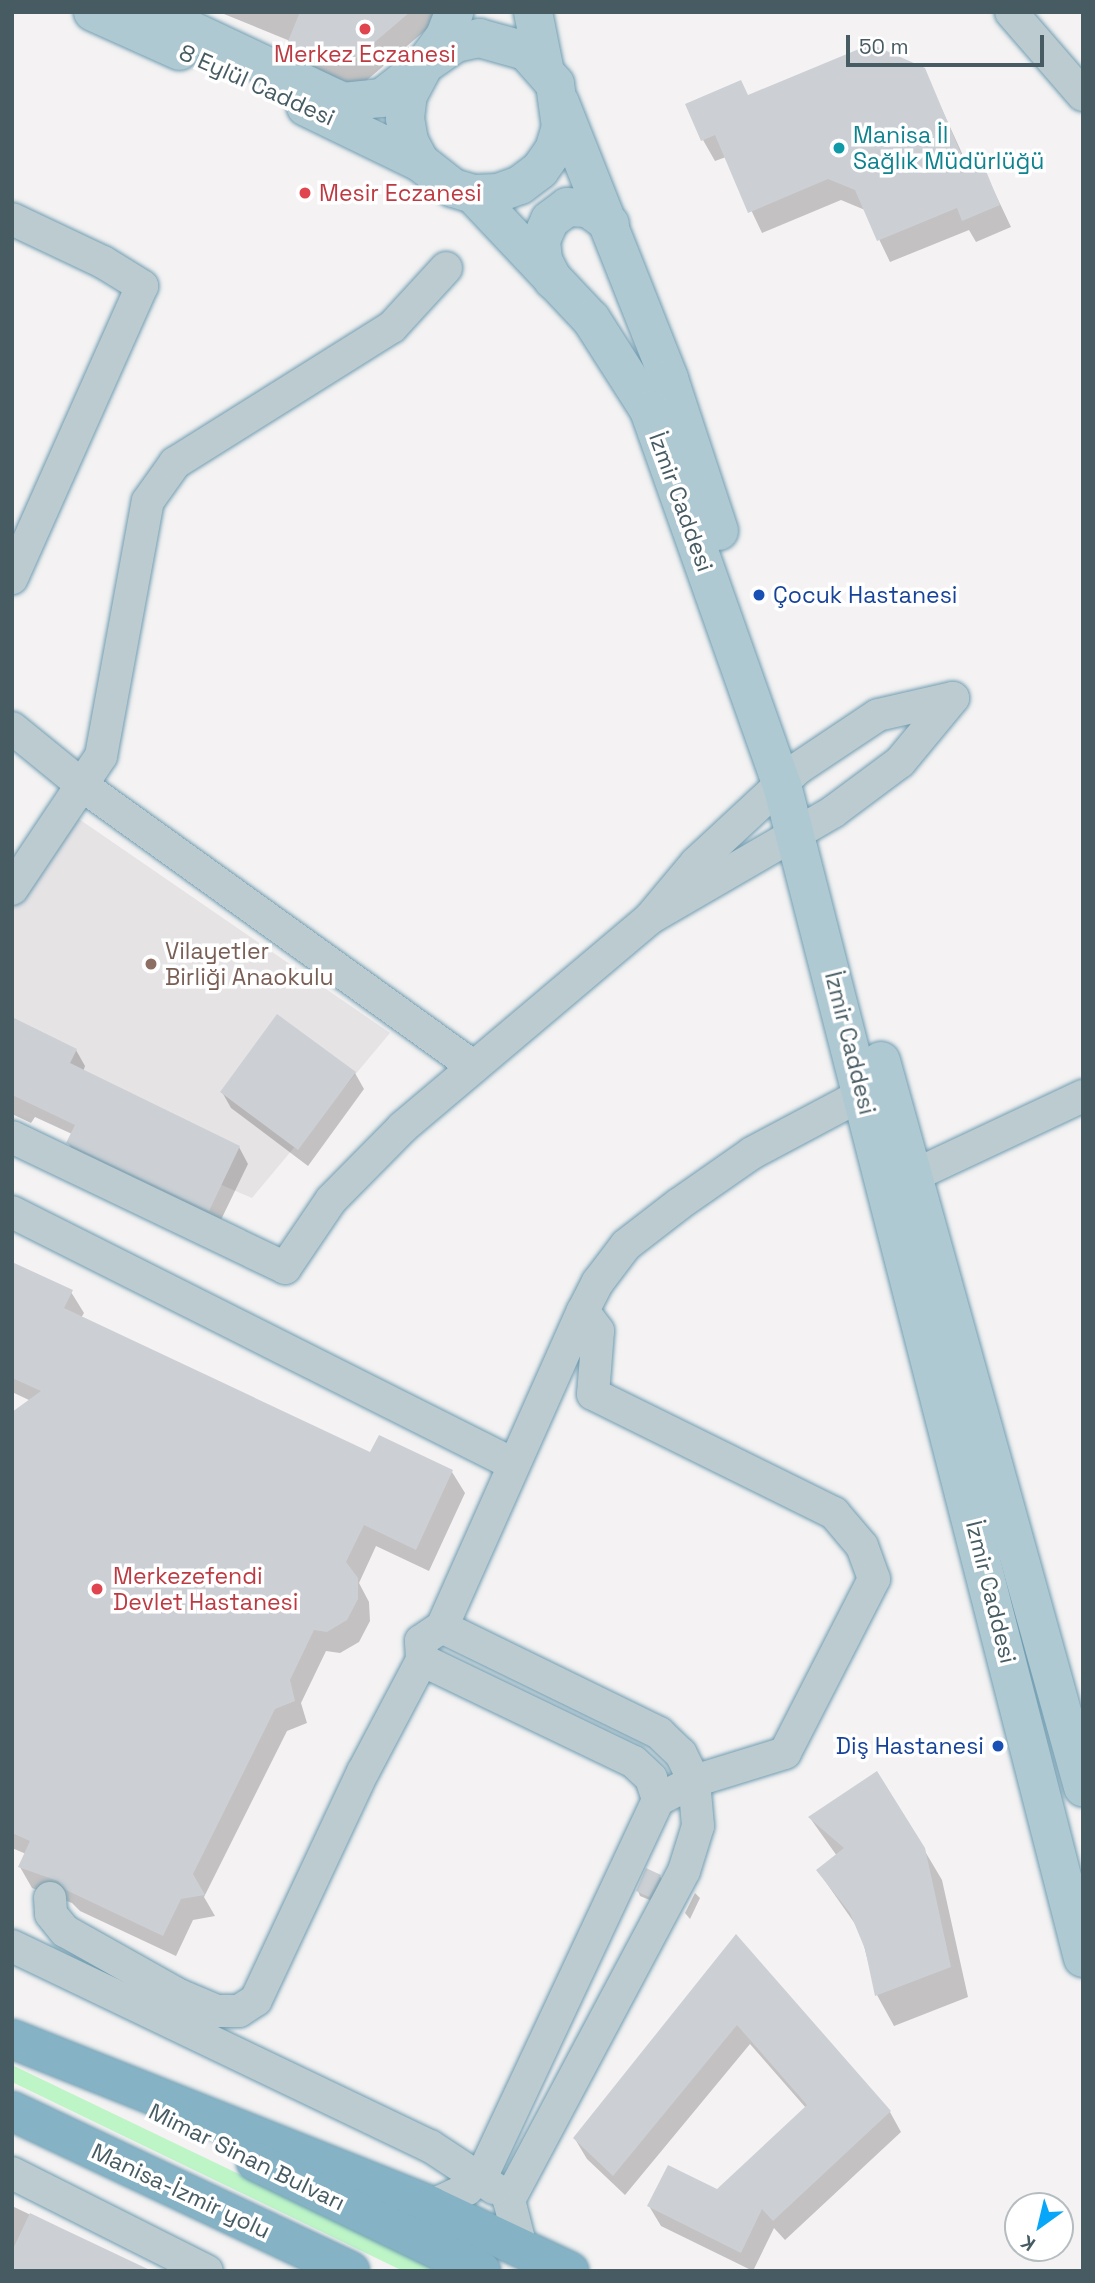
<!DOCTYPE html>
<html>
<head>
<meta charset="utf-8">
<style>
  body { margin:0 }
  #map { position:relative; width:1095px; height:2283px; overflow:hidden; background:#f4f2f2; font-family:"Space Grotesk",sans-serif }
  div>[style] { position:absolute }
  .education>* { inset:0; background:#e6e3e5 }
  .green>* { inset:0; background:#bef5c7 }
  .shadow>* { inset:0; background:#0003 }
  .building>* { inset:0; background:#ccd0d5 }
  .roads { filter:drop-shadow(0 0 2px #709db1) drop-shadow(0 0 2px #709db1) }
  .minor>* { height:32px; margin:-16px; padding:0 16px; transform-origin:16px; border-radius:16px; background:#bccbd0 }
  .major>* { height:38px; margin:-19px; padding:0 19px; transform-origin:19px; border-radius:19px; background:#afc9d3 }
  .highway>* { height:38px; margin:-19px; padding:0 19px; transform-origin:19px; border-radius:19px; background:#85b2c5 }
  .dots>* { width:19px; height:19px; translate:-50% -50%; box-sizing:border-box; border:4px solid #fff; border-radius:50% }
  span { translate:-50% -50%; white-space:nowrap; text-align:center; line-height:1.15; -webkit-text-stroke:7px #fff; paint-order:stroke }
  .health-label { font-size:23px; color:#be3a42 }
  .left { translate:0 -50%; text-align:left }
  .street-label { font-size:23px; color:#475b62 }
  .culture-label { font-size:23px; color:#0d838f }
  .transit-label { font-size:23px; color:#164399 }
  .right { translate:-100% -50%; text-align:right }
  .education-label { font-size:23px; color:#785e54 }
  .frame { position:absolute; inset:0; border:14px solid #475b62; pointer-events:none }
  .north { position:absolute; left:1004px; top:2192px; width:70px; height:70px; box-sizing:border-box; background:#fff; border:2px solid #b5bdc0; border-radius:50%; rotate:214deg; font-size:19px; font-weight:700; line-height:28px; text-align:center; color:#475b62 }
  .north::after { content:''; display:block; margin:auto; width:24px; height:32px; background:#07a6f9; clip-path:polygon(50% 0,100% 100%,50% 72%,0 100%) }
  .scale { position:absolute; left:846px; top:35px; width:198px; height:32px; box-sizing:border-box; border:4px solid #475b62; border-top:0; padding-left:9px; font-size:21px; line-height:24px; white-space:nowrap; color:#475b62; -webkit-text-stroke:5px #fff; paint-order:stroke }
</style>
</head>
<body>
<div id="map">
  <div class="education">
    <i style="clip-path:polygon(63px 808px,390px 1033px,252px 1198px,12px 1095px,12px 895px)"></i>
  </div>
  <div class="green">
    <i style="clip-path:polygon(12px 2065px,441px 2271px,403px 2271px,12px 2082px)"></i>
  </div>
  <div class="shadow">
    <i style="clip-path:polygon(219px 12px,447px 12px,360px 86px,301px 68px,290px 41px)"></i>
    <i style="clip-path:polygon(924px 70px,966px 162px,978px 157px,1011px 227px,976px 242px,969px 230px,890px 262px,865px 210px,841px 200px,762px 233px,726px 157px,715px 161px,703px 140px,749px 97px)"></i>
    <i style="clip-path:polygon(12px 1019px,76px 1050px,85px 1066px,83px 1072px,239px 1147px,248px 1164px,218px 1226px,78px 1159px,68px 1143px,72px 1134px,35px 1117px,31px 1123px,12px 1114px)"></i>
    <i style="clip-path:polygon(355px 1073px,364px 1089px,308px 1166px,231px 1108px,222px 1092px)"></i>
    <i style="clip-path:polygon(12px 1264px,71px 1292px,84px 1313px,81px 1318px,371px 1455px,452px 1472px,465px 1493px,429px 1571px,376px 1546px,359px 1583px,369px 1602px,370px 1621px,359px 1642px,340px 1653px,326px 1651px,301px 1703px,307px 1723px,287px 1731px,204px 1897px,215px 1916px,193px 1920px,176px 1956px,80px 1911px,72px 1903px,32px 1888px,20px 1867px,26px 1854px,12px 1848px,12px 1414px,31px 1401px,12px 1392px)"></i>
    <i style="clip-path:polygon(810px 1818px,923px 1848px,942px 1880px,968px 1997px,894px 2026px,877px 1995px,860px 1931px,818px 1871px,837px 1856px)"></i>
    <i style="clip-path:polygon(660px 1876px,663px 1881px,652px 1901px,640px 1896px,638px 1891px)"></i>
    <i style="clip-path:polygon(695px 1893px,700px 1898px,690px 1919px,685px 1913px)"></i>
    <i style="clip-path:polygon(736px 1937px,890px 2112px,901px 2132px,785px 2240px,774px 2228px,753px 2271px,661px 2226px,649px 2206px,717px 2191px,806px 2108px,750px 2044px,625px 2195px,587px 2159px,575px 2139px)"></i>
    <i style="clip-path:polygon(12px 2206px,127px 2261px,12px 2271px)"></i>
  </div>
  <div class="building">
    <i style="clip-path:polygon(300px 12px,410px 12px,348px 65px,286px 46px)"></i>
    <i style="clip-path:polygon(871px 44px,925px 68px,964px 161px,979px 154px,1000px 205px,962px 221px,957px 208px,877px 241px,855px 190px,828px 179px,748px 213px,715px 135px,701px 141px,685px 104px,741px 80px,748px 95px)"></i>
    <i style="clip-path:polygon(277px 1014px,356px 1072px,298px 1150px,220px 1092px)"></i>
    <i style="clip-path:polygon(12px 1017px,77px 1049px,70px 1063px,240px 1146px,209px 1211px,66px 1143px,75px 1125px,12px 1095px)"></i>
    <i style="clip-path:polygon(12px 1262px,73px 1290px,64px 1308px,370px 1452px,379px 1435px,453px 1470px,416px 1550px,364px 1525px,346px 1562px,358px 1578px,358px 1599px,347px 1620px,327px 1632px,314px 1630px,290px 1680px,295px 1701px,275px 1709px,193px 1874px,205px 1895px,181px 1899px,163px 1936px,66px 1890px,58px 1881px,18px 1867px,30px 1841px,12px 1833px,12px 1412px,41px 1391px,12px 1378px)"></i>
    <i style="clip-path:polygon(877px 1771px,925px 1848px,951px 1967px,875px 1996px,865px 1949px,850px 1913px,816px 1870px,844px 1848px,808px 1817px)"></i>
    <i style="clip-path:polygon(646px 1868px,661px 1875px,649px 1897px,636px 1891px)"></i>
    <i style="clip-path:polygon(736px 1934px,891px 2111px,773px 2221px,762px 2209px,741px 2253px,647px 2206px,668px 2165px,717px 2189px,807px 2105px,737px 2025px,613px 2176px,573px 2138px)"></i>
    <i style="clip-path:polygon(30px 2213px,59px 2227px,152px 2271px,12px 2271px,12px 2251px)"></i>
  </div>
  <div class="roads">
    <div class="minor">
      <i style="left:1011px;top:12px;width:110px;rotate:49.1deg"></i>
      <i style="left:12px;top:219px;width:101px;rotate:25.3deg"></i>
      <i style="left:103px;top:262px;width:46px;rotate:31.6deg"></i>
      <i style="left:142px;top:286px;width:320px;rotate:114deg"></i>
      <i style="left:12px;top:728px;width:92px;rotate:39.2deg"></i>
      <i style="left:83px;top:786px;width:481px;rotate:35.7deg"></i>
      <i style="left:12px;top:889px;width:160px;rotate:-56.2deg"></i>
      <i style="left:101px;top:756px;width:259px;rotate:-79.6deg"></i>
      <i style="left:148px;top:501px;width:47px;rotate:-54.6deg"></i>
      <i style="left:175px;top:463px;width:256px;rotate:-32.1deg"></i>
      <i style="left:392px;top:327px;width:80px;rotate:-47.5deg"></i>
      <i style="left:12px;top:1137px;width:303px;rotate:25.6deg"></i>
      <i style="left:285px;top:1268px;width:82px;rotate:-55.9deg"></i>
      <i style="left:331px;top:1200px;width:103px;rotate:-45.4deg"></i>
      <i style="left:403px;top:1127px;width:324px;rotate:-40.2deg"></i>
      <i style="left:650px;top:918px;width:72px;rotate:-50.1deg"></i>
      <i style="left:696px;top:863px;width:138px;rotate:-42.9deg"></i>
      <i style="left:797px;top:769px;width:97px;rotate:-33.7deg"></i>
      <i style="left:878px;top:715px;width:77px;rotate:-12.8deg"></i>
      <i style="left:953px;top:698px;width:83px;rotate:129.6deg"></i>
      <i style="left:900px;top:762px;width:84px;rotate:143.3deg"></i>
      <i style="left:833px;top:812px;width:211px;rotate:149.9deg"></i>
      <i style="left:915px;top:1175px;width:186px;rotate:-25.2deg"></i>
      <i style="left:12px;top:1212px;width:561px;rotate:26.7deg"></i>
      <i style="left:583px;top:1311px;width:33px;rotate:-63deg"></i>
      <i style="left:598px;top:1282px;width:46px;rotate:-52.9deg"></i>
      <i style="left:626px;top:1245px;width:67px;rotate:-37.7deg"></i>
      <i style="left:679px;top:1204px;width:89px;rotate:-34.9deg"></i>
      <i style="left:752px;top:1153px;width:126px;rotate:-28deg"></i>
      <i style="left:442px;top:1627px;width:242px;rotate:26deg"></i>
      <i style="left:659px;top:1733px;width:30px;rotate:44deg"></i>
      <i style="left:681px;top:1754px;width:30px;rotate:64deg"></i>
      <i style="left:694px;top:1781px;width:45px;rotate:84.9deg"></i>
      <i style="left:698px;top:1826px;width:47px;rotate:107.3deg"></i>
      <i style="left:684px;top:1871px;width:373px;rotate:118deg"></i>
      <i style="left:509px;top:2200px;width:49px;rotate:75.7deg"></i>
      <i style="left:422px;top:1660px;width:235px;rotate:25.7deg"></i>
      <i style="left:634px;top:1762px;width:23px;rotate:43deg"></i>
      <i style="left:651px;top:1778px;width:23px;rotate:72deg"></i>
      <i style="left:658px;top:1800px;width:410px;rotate:115.1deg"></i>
      <i style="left:484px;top:2171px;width:25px;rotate:133deg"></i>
      <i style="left:467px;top:2189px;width:40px;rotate:155deg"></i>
      <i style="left:50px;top:1898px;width:16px;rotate:86deg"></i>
      <i style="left:51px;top:1914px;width:22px;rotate:51deg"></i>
      <i style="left:65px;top:1931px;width:131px;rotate:29.3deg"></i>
      <i style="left:179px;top:1995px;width:41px;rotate:22.8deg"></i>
      <i style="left:217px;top:2011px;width:22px"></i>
      <i style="left:239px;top:2011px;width:20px;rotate:-33deg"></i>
      <i style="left:256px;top:2000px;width:252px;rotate:-64.9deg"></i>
      <i style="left:363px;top:1772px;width:127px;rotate:-62.2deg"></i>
      <i style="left:422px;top:1660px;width:19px;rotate:-93deg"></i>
      <i style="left:421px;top:1641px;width:25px;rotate:-34deg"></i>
      <i style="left:442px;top:1627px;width:346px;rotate:-66deg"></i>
      <i style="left:583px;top:1311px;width:25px;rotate:53deg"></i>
      <i style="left:598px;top:1331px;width:63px;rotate:94.5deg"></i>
      <i style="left:593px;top:1394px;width:269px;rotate:26.3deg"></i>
      <i style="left:834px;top:1513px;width:43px;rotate:49.7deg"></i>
      <i style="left:862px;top:1546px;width:35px;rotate:70deg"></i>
      <i style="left:874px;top:1579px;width:195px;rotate:117.1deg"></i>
      <i style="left:785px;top:1753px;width:95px;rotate:162.9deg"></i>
      <i style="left:694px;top:1781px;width:41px;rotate:152.2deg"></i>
      <i style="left:12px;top:1946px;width:463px;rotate:25.6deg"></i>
      <i style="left:430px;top:2146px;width:77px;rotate:33.3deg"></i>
      <i style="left:12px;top:2173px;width:218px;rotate:26.7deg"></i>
    </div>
    <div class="major">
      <i style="left:93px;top:12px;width:95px;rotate:24.1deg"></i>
      <i style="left:152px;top:12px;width:211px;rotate:25.2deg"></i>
      <i style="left:343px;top:102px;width:39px;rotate:-6deg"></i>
      <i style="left:382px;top:98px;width:53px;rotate:-38.2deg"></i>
      <i style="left:424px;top:65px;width:39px;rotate:-35deg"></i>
      <i style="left:456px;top:43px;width:24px;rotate:-12deg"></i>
      <i style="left:479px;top:38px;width:49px;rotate:15.5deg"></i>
      <i style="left:526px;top:51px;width:44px;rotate:48.7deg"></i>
      <i style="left:555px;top:84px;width:43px;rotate:82.1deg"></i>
      <i style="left:561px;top:127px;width:24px;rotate:107deg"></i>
      <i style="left:554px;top:150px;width:24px;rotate:125deg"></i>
      <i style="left:540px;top:170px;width:25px;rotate:143deg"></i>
      <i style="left:520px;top:185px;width:23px;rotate:160deg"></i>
      <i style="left:498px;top:193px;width:25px;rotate:178deg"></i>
      <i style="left:473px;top:194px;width:21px;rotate:-163deg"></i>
      <i style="left:453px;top:188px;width:42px;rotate:-141.8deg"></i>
      <i style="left:420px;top:162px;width:24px;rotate:-118deg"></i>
      <i style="left:409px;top:141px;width:23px;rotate:-100deg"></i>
      <i style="left:405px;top:118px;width:23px;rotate:-83deg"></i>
      <i style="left:408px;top:95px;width:34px;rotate:-62deg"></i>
      <i style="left:424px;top:65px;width:36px;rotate:-54deg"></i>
      <i style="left:445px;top:36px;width:26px;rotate:-69deg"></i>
      <i style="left:533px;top:12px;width:56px;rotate:78.7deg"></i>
      <i style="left:560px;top:103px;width:297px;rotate:68.4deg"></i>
      <i style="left:669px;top:379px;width:160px;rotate:71.8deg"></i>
      <i style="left:306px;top:107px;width:127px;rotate:25.8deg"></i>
      <i style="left:473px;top:194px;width:172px;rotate:46.7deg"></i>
      <i style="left:591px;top:319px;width:108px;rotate:57.5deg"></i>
      <i style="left:649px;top:410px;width:398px;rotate:70.5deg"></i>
      <i style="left:782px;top:785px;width:1211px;rotate:75.61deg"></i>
      <i style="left:553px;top:280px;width:22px;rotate:-117deg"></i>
      <i style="left:543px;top:260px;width:20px;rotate:-96deg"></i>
      <i style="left:541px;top:240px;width:22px;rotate:-66deg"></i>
      <i style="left:550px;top:220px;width:21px;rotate:-37deg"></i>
      <i style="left:567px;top:207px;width:21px;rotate:3deg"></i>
      <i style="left:588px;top:208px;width:27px;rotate:36deg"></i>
      <i style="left:881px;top:1061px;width:754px;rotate:74.45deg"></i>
    </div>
    <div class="highway">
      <i style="left:12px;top:2039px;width:451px;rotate:21.7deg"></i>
      <i style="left:431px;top:2206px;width:153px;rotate:25.2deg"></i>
      <i style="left:12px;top:2111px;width:374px;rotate:25.3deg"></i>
      <i style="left:256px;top:2162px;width:250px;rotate:25.8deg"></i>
    </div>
  </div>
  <div class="dots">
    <i style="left:365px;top:29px;background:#e0444e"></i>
    <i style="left:839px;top:148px;background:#0f9aa8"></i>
    <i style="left:305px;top:193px;background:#e0444e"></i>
    <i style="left:759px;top:595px;background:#1a4fb4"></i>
    <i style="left:151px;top:964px;background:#8d6e63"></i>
    <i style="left:97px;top:1589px;background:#e0444e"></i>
    <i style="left:998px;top:1746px;background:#1a4fb4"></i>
  </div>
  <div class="health-label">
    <span style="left:365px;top:54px">Merkez Eczanesi</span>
    <span class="left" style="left:319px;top:193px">Mesir Eczanesi</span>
    <span class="left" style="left:113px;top:1589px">Merkezefendi<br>Devlet Hastanesi</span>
  </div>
  <div class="street-label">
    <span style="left:257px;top:85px;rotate:24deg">8 Eylül Caddesi</span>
    <span style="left:681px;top:502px;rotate:70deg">İzmir Caddesi</span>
    <span style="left:850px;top:1043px;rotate:76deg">İzmir Caddesi</span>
    <span style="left:991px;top:1592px;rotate:76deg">İzmir Caddesi</span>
    <span style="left:247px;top:2157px;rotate:26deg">Mimar Sinan Bulvarı</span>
    <span style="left:181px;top:2191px;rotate:25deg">Manisa-İzmir yolu</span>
  </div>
  <div class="culture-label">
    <span class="left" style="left:853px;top:148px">Manisa İl<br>Sağlık Müdürlüğü</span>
  </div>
  <div class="transit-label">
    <span class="left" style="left:773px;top:595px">Çocuk Hastanesi</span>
    <span class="right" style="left:984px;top:1746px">Diş Hastanesi</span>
  </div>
  <div class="education-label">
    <span class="left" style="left:165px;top:964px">Vilayetler<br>Birliği Anaokulu</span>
  </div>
  <div class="frame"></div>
  <div class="north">K</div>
  <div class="scale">50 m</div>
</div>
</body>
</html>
